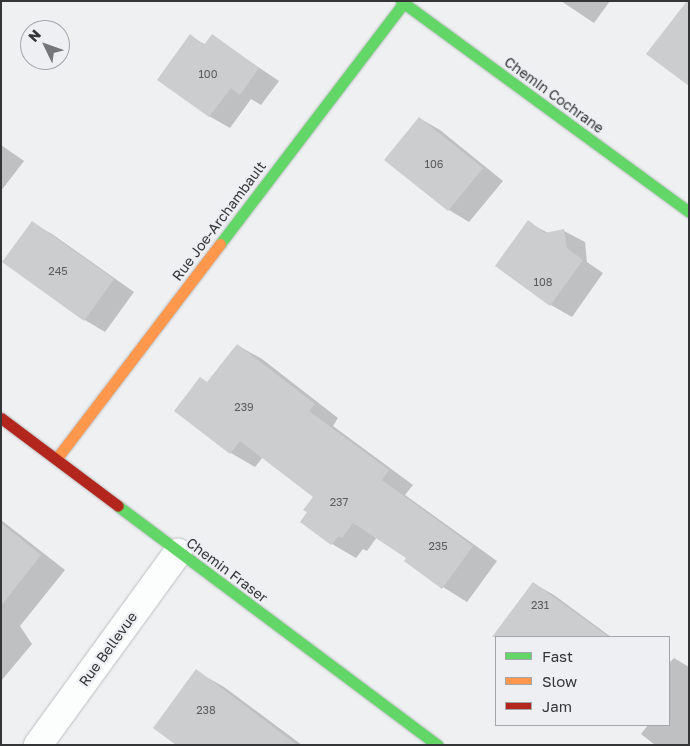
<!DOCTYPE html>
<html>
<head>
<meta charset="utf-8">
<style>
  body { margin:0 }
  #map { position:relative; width:690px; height:746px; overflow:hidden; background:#eef0f2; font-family:"Golos Text",sans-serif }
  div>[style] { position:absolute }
  .shadow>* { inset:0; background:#0003 }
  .building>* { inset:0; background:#cbcdce }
  .roads { filter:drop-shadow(0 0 1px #bcbebf) drop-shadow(0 0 1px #bcbebf) }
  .street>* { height:28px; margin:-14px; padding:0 14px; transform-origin:14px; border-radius:14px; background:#fcfdfd }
  .fast>* { height:11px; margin:-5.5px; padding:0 5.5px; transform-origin:5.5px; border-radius:5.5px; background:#63d668 }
  .slow>* { height:11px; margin:-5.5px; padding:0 5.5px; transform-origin:5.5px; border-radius:5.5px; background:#ff974d }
  .jam>* { height:11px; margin:-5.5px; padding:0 5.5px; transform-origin:5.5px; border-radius:5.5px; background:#b3261e }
  span { translate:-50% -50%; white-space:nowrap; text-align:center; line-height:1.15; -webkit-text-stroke:4.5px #edeff3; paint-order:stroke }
  .number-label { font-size:11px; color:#5a5b5d }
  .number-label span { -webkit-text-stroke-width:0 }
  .street-label { font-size:14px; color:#343537 }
  .frame { position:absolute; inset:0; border:2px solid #343537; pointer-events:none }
  .legend { position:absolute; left:495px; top:636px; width:175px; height:90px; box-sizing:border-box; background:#edeff3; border:1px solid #a3a5a8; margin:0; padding:6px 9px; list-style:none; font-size:15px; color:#343537 }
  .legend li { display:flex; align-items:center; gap:10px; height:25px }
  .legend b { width:25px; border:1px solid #a3a5a8 }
  .north { position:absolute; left:20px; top:20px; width:50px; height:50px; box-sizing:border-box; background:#edeff3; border:1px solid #a3a5a8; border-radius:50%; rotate:312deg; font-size:14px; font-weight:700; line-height:20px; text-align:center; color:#343537 }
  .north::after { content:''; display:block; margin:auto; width:18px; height:22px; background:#757678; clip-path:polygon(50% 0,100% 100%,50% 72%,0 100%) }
</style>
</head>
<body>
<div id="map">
  <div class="shadow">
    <i style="clip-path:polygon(561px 1px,610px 1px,594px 23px)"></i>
    <i style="clip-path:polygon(190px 36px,206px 45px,212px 36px,279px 81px,261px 105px,251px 99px,230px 128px,209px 116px)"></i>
    <i style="clip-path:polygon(419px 118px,440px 130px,503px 181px,469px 222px,449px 210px)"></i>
    <i style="clip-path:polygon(1px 145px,24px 161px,1px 191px)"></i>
    <i style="clip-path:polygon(528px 222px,548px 233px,564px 231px,585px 242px,587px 262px,603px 273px,572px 317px,551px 305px,497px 265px)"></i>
    <i style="clip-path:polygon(32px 223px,52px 234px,134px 292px,105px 332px,85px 320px,3px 262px)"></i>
    <i style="clip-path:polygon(237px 345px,262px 359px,338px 418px,333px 426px,413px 485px,405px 495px,497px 561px,467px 602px,443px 587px,408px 557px,377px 537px,367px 551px,363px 549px,356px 558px,332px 544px,308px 512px,314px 497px,263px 457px,255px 467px,231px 453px,176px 411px,208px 383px)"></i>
    <i style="clip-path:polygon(1px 520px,65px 570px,20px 626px,32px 644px,1px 681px)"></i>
    <i style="clip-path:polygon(533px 583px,554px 595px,611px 637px,514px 637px,501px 628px)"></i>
    <i style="clip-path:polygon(674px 658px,689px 667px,689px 745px,655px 745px,641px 734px,648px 725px,669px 725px,669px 663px)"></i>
    <i style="clip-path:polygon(196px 671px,224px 687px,302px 745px,178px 745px)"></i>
  </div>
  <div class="building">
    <i style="clip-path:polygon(687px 1px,689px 1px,689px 86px,646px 54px)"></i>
    <i style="clip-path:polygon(190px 34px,204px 45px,212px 34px,259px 68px,240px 95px,231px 88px,209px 117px,157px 80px)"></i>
    <i style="clip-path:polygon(419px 117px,483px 168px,448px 211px,384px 160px)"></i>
    <i style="clip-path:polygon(528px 220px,545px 233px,564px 229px,567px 248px,583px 260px,550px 306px,495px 266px)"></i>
    <i style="clip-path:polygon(32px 221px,114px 279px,84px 321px,2px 262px)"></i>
    <i style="clip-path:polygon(237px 344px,315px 404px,309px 411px,389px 470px,382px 480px,473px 546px,442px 589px,404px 561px,406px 558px,353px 523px,342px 538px,339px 536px,331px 545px,300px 522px,307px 512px,303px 510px,313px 497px,240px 441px,230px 454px,174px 411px,200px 377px,207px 382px)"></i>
    <i style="clip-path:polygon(1px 523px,41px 555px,1px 606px)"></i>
    <i style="clip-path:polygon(533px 582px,609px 637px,492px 637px)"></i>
    <i style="clip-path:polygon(196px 669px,239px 701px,297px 745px,176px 745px,153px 728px)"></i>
  </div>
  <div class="roads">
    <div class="street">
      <i style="left:38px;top:745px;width:238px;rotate:-54deg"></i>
    </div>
    <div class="fast">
      <i style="left:401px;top:1px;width:357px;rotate:36.2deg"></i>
      <i style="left:220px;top:244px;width:305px;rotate:-52.7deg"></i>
      <i style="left:118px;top:506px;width:399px;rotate:36.8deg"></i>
    </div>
    <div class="slow">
      <i style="left:57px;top:458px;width:269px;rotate:-52.7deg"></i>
    </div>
    <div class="jam">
      <i style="left:1px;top:418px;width:146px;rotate:36.9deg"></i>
    </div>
  </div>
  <div class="number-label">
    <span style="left:208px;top:74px">100</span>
    <span style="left:434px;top:164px">106</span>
    <span style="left:58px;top:271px">245</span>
    <span style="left:543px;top:282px">108</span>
    <span style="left:244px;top:407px">239</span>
    <span style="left:339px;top:502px">237</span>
    <span style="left:438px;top:546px">235</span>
    <span style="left:540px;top:605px">231</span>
    <span style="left:206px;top:710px">238</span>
  </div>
  <div class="street-label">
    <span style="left:554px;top:95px;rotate:36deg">Chemin Cochrane</span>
    <span style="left:219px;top:221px;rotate:-53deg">Rue Joe-Archambault</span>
    <span style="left:227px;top:570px;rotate:37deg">Chemin Fraser</span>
    <span style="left:108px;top:649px;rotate:-54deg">Rue Bellevue</span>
  </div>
  <div class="frame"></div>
  <ul class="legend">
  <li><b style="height:6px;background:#63d668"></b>Fast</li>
  <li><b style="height:6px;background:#ff974d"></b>Slow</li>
  <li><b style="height:6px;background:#b3261e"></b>Jam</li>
  </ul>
  <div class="north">N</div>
</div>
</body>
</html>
